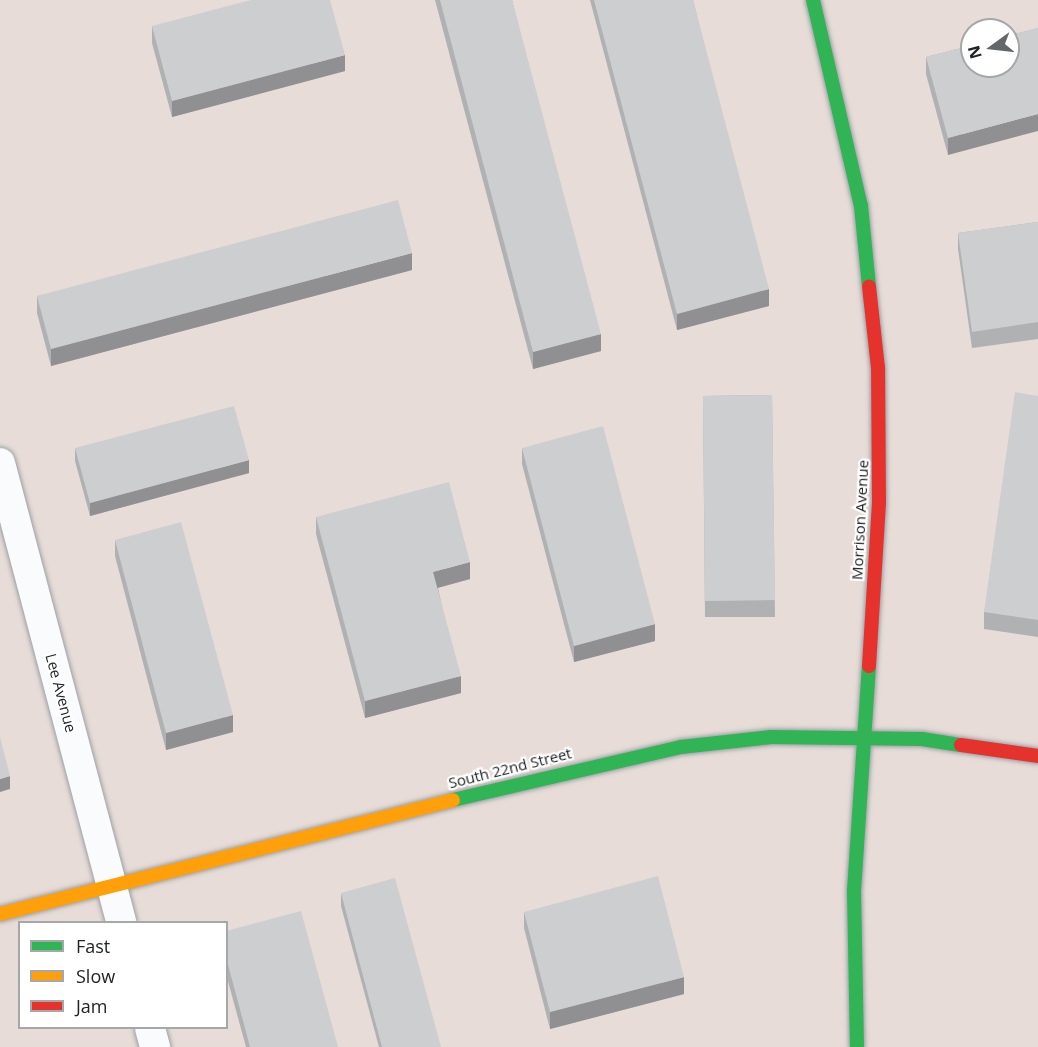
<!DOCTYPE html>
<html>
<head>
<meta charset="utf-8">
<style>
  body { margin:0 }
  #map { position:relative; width:1038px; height:1047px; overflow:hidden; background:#e0e5e8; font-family:"Open Sans",sans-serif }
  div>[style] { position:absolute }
  .industrial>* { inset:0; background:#e7dcd8 }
  .roads { filter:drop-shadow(0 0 2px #9da1a4) drop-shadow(0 0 2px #9da1a4) }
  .street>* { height:30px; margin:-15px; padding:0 15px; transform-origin:15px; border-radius:15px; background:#fafbfc }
  .fast>* { height:14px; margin:-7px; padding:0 7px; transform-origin:7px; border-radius:7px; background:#30b455 }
  .slow>* { height:14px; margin:-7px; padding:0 7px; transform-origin:7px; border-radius:7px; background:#ff9f0a }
  .jam>* { height:14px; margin:-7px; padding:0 7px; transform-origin:7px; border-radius:7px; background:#e5322d }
  .wall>* { inset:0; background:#b0b1b3 }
  .shaded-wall>* { inset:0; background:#909092 }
  .building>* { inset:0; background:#cdced0 }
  span { translate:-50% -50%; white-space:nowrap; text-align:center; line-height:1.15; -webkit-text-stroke:4.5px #fff; paint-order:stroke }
  .street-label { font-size:15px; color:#202325 }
  .legend { position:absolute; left:18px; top:921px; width:210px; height:108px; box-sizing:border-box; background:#fff; border:2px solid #a6a7a8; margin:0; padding:8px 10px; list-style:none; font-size:18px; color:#202325 }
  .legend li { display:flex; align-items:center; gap:12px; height:30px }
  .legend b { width:30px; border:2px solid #a6a7a8 }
  .north { position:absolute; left:960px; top:18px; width:60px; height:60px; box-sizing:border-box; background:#fff; border:2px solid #a6a7a8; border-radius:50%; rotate:255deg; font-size:16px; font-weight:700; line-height:24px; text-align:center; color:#202325 }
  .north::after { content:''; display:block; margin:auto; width:21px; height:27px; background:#636769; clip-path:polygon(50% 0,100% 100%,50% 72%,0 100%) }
</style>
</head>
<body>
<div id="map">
  <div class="industrial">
    <i style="clip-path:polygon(evenodd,0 0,1038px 0,1038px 1047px,0 1047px,0 0,972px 30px,1008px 30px,1008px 66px,972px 66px,972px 30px,0 0,20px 922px,226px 922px,226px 1028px,20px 1028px,20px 922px)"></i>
  </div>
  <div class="roads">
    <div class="street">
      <i style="left:0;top:463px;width:475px;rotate:75.2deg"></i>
      <i style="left:150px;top:1028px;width:20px;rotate:75deg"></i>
    </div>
    <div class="fast">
      <i style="left:813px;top:0;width:212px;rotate:76.9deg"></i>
      <i style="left:861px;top:206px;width:80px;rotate:84.3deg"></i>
      <i style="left:453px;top:800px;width:234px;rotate:-13.1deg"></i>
      <i style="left:681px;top:747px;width:91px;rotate:-6.3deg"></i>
      <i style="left:771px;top:737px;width:151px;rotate:0.8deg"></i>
      <i style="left:922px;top:739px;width:39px;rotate:9deg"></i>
      <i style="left:857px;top:1047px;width:156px;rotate:-91.1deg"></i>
      <i style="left:854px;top:891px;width:225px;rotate:-86.2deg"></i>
    </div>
    <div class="slow">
      <i style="left:0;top:914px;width:467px;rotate:-14.1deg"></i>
    </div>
    <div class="jam">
      <i style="left:869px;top:666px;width:163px;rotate:-86.5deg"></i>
      <i style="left:879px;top:503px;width:135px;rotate:-90.4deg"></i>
      <i style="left:878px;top:368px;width:82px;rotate:-96.3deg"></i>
      <i style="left:961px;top:745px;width:78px;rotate:8.1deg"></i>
    </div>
  </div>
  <div class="wall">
    <i style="clip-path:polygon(435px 0,512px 0,601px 351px,533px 369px)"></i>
    <i style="clip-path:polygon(590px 0,693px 0,769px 306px,677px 330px)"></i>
    <i style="clip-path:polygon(152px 26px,345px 71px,172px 117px,152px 43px)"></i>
    <i style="clip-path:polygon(1038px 28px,948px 155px,926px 74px,926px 57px)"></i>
    <i style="clip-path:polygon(1038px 222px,1038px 339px,972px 348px,958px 249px,958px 233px)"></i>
    <i style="clip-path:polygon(412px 270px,51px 366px,37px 313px,37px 296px)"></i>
    <i style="clip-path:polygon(772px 395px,775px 617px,705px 617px,703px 396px)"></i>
    <i style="clip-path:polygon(1038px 396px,1038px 637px,984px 629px,984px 612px)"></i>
    <i style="clip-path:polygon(75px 448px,249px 473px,90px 516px,75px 461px)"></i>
    <i style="clip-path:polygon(522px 448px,655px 641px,574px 662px,522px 464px)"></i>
    <i style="clip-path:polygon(316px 517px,470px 579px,438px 588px,461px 693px,365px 718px,316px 534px)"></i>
    <i style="clip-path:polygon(115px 540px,233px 732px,166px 750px,115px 556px)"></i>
    <i style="clip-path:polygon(341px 893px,441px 1047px,379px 1047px,341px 906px)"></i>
    <i style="clip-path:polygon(524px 912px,684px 994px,550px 1029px,524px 928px)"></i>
    <i style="clip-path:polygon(226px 931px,338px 1047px,246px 1047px,226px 974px)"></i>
  </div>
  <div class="shaded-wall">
    <i style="clip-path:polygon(345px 55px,345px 71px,172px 117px,172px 101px)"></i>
    <i style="clip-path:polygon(1038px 114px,1038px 131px,948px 155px,948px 138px)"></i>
    <i style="clip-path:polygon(412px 253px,412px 270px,51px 366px,51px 349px)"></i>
    <i style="clip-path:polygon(769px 289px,769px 306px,677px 330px,677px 314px)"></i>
    <i style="clip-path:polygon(601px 334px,601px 351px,533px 369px,533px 352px)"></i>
    <i style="clip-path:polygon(249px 460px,249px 473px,90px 516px,90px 503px)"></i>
    <i style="clip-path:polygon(470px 562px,470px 579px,433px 589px,433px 572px)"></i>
    <i style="clip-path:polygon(655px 624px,655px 641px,574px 662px,574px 646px)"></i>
    <i style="clip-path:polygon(461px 676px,461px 693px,365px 718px,365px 701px)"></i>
    <i style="clip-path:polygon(233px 715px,233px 732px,166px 750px,166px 733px)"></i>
    <i style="clip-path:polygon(10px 776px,10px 789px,0 792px,0 779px)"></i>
    <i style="clip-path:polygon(684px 977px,684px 994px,550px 1029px,550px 1012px)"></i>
  </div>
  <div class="building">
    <i style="clip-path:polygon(251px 0,330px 0,345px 55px,172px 101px,152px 26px)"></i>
    <i style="clip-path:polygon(440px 0,512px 0,601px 334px,533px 352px)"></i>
    <i style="clip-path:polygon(594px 0,693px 0,769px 289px,677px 314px)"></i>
    <i style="clip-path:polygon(1038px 28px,1038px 114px,948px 138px,926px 57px,972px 45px,972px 66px,1008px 66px,1008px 36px)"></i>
    <i style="clip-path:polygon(398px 200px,412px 253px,51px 349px,37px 296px)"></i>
    <i style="clip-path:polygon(1038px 222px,1038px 322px,972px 332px,958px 233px)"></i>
    <i style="clip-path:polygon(1015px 392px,1038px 396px,1038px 620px,984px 612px)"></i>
    <i style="clip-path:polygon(772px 395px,775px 600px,705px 601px,703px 396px)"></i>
    <i style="clip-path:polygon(234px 406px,249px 460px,90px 503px,75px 448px)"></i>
    <i style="clip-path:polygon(603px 426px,655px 624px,574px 646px,522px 448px)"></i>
    <i style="clip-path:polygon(449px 482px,470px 562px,433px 572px,461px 676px,365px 701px,316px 517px)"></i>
    <i style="clip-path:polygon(181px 522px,233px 715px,166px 733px,115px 540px)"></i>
    <i style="clip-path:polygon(0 737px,10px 776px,0 779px)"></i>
    <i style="clip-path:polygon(658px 876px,684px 977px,550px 1012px,524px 912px)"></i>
    <i style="clip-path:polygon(395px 878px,441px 1047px,382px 1047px,341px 893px)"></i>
    <i style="clip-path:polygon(301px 911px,338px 1047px,250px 1047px,226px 957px,226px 931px)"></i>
  </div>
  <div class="street-label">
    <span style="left:860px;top:520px;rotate:-87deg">Morrison Avenue</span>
    <span style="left:61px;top:693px;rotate:75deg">Lee Avenue</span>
    <span style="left:510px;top:768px;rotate:-14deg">South 22nd Street</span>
  </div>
  <ul class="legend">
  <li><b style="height:8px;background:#30b455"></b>Fast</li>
  <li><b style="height:8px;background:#ff9f0a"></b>Slow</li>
  <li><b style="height:8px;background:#e5322d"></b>Jam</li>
  </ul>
  <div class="north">N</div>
</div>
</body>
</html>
